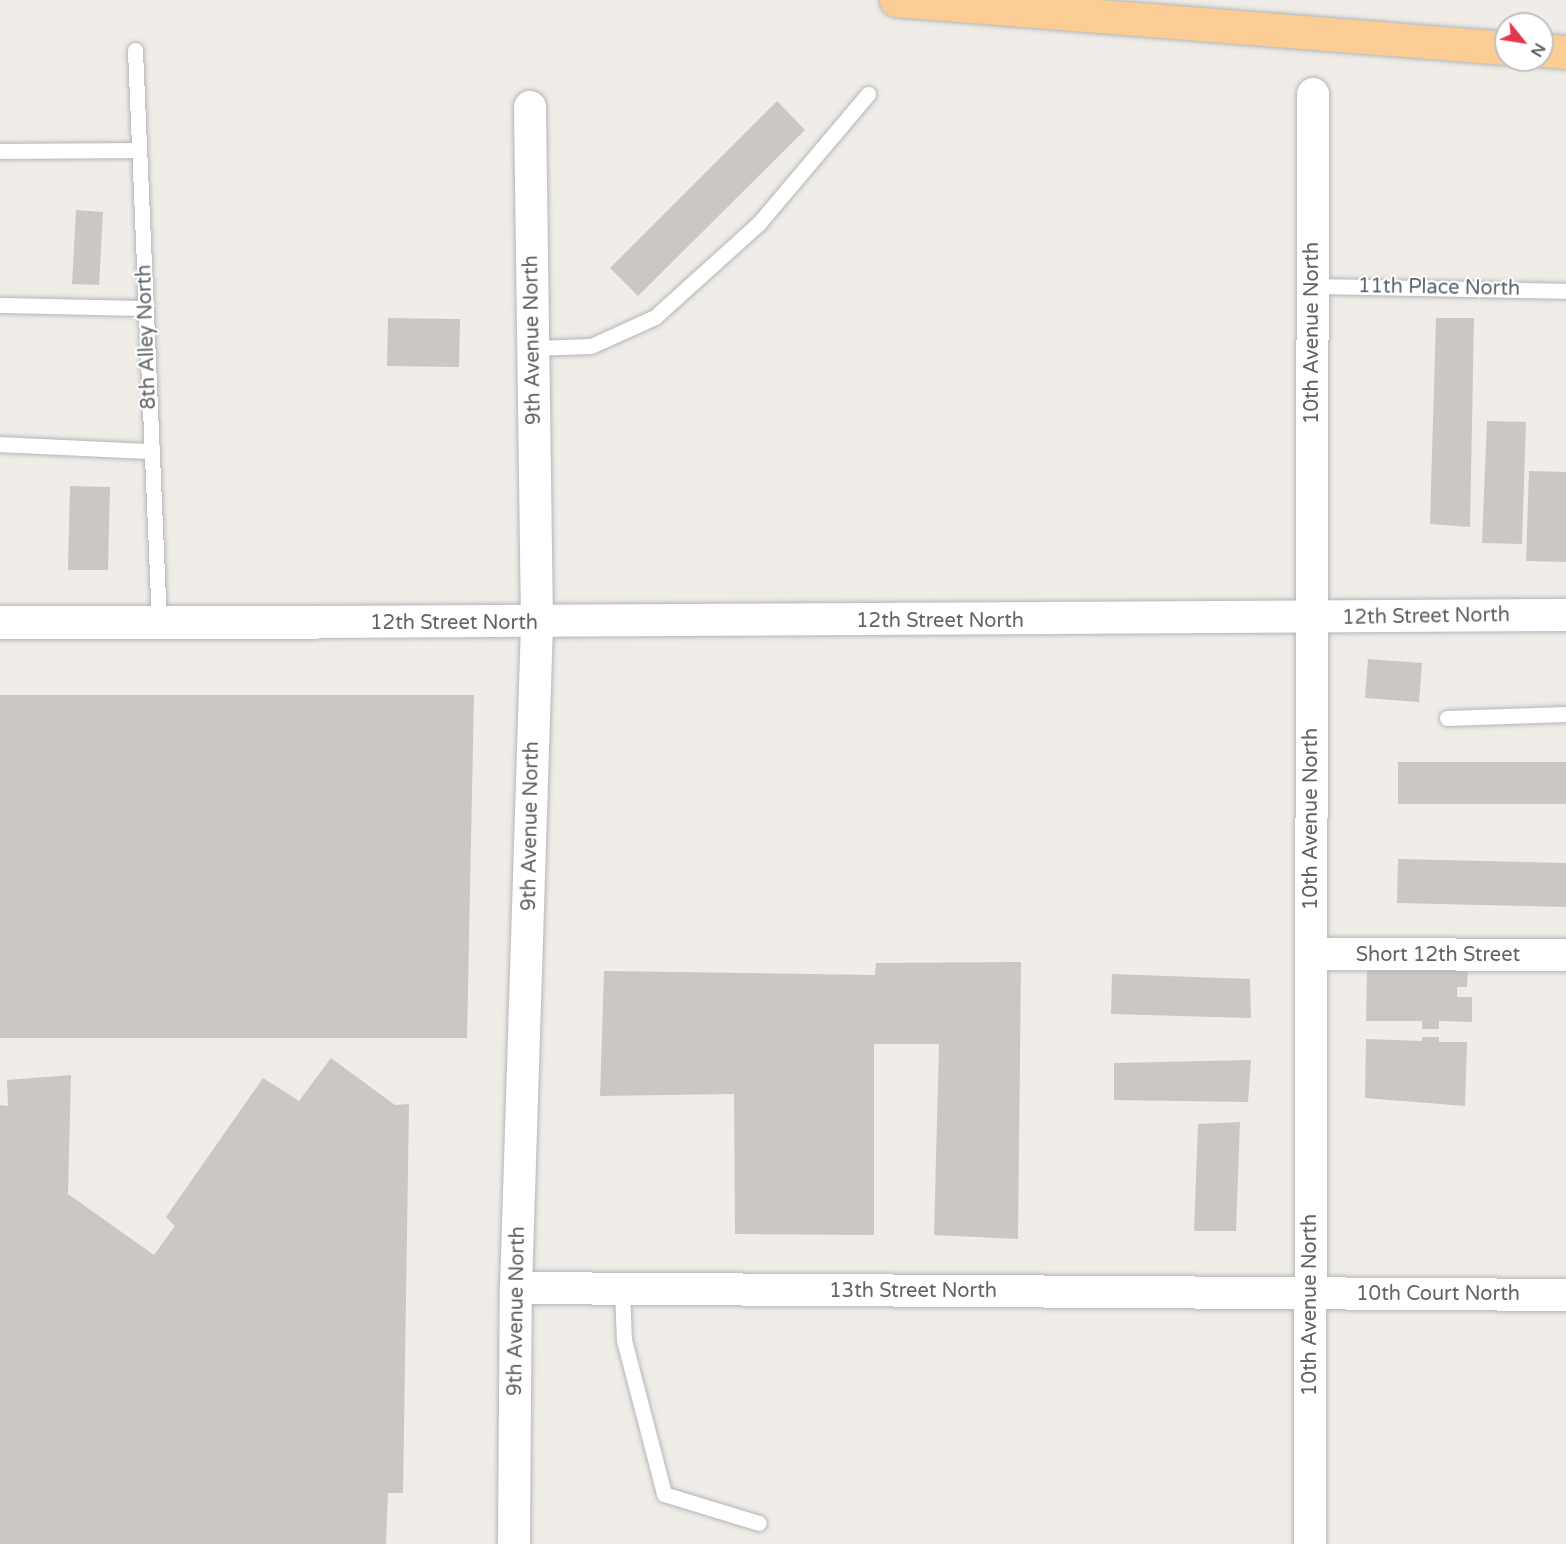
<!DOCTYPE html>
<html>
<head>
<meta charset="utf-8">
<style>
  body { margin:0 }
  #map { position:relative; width:1566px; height:1544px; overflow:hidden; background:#f0ece7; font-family:"Varela Round",sans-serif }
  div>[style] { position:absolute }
  .building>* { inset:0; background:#cbc7c3 }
  .roads { filter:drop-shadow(0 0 2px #b2b6b9) drop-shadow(0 0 2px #b2b6b9) }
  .lane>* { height:15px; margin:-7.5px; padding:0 7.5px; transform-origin:7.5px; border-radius:7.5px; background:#fff }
  .street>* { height:32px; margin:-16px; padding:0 16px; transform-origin:16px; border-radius:16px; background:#fff }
  .secondary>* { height:33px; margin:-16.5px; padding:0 16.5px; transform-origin:16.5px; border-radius:16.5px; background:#fff }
  .highway>* { height:33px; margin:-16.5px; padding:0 16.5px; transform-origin:16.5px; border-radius:16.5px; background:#fbcc93 }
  span { translate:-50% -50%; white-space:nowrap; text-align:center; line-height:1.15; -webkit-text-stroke:4.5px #fff; paint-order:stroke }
  .street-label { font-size:20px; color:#5e6467 }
  .north { position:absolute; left:1494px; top:12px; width:60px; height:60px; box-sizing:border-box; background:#fff; border:2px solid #bfc1c2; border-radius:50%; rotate:120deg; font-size:16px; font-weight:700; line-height:24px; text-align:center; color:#5e6467 }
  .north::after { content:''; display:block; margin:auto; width:21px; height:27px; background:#e7364b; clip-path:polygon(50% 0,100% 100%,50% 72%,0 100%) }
</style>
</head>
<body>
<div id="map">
  <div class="building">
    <i style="clip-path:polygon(777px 101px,805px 130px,638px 296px,610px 268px)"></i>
    <i style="clip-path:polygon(76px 210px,103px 212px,99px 285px,72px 284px)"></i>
    <i style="clip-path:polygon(388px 318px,460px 319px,459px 367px,387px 366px)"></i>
    <i style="clip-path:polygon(1436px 318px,1474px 318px,1470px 527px,1430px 524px)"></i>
    <i style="clip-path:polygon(1487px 421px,1526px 422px,1522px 544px,1482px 543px)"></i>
    <i style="clip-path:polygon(1529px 471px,1566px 472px,1566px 562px,1526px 561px)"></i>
    <i style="clip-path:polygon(70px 486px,110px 487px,108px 570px,68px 570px)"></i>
    <i style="clip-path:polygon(1368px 659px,1422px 663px,1419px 702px,1365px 698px)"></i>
    <i style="clip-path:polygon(0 695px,474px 695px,467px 1038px,0 1038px)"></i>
    <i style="clip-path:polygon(1398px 762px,1566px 762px,1566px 804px,1398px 804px)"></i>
    <i style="clip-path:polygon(1398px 859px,1566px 863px,1566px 907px,1397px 903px)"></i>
    <i style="clip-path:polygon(1021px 962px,1018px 1239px,934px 1235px,939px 1044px,874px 1044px,874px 1235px,735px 1234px,734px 1094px,600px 1096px,604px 971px,875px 975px,876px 963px)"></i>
    <i style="clip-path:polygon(1468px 967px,1467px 987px,1457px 987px,1457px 997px,1472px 997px,1472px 1022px,1439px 1021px,1439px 1029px,1422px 1029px,1422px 1021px,1366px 1021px,1367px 968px)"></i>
    <i style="clip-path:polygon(1112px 974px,1250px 979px,1251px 1018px,1111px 1014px)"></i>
    <i style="clip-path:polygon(1422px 1037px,1439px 1037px,1439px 1042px,1467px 1042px,1465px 1106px,1365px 1098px,1366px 1039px,1422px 1041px)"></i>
    <i style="clip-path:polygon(331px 1058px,395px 1105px,409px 1104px,403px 1493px,388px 1493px,386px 1544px,0 1544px,0 1105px,8px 1106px,7px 1080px,71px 1075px,68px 1194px,154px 1255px,175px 1226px,166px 1217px,263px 1078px,299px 1101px)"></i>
    <i style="clip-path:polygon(1251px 1060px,1248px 1102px,1114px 1100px,1114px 1063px)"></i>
    <i style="clip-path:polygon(1240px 1122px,1236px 1231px,1194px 1231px,1198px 1124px)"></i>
  </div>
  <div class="roads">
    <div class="lane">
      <i style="left:135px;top:50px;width:574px;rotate:87.6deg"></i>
      <i style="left:0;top:151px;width:139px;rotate:-0.4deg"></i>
      <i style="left:1312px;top:286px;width:254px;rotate:1.1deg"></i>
      <i style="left:0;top:305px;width:145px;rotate:1.2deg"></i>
      <i style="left:533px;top:348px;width:58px;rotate:-2deg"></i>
      <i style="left:591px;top:346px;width:70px;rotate:-24.4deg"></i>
      <i style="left:655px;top:317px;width:140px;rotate:-42.1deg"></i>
      <i style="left:759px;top:223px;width:169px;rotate:-49.8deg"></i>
      <i style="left:0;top:444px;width:151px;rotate:2.7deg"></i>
      <i style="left:1447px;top:718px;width:119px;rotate:-1.9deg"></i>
      <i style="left:622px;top:1289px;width:51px;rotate:87.8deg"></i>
      <i style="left:624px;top:1340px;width:159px;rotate:75.4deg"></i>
      <i style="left:664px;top:1494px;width:99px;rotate:17deg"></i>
    </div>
    <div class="street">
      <i style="left:314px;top:622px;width:1252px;rotate:-0.32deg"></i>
      <i style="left:1311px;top:954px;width:255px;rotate:0.2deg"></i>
      <i style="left:516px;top:1288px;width:1050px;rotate:0.38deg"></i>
      <i style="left:514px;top:1544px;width:256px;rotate:-89.6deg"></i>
      <i style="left:516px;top:1288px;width:665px;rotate:-88.19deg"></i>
      <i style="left:537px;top:623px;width:516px;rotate:-90.78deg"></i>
      <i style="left:1310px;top:1544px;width:1450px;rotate:-89.88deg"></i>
    </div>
    <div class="secondary">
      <i style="left:0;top:622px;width:314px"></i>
    </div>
    <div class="highway">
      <i style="left:896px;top:0;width:612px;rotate:4.5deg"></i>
      <i style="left:1542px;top:50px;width:24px;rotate:5deg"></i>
    </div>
  </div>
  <div class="street-label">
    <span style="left:1439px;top:288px;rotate:1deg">11th Place North</span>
    <span style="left:1312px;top:333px;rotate:-90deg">10th Avenue North</span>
    <span style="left:147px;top:337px;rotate:-92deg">8th Alley North</span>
    <span style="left:533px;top:340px;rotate:-91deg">9th Avenue North</span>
    <span style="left:1426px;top:617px;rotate:-1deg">12th Street North</span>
    <span style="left:940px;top:621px">12th Street North</span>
    <span style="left:454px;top:623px">12th Street North</span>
    <span style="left:1311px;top:819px;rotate:-90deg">10th Avenue North</span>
    <span style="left:531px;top:826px;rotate:-89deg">9th Avenue North</span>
    <span style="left:1438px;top:955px">Short 12th Street</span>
    <span style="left:913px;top:1291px">13th Street North</span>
    <span style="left:1438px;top:1294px">10th Court North</span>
    <span style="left:1310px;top:1305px;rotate:-90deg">10th Avenue North</span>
    <span style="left:517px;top:1311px;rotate:-89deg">9th Avenue North</span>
  </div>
  <div class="north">N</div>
</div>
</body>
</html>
